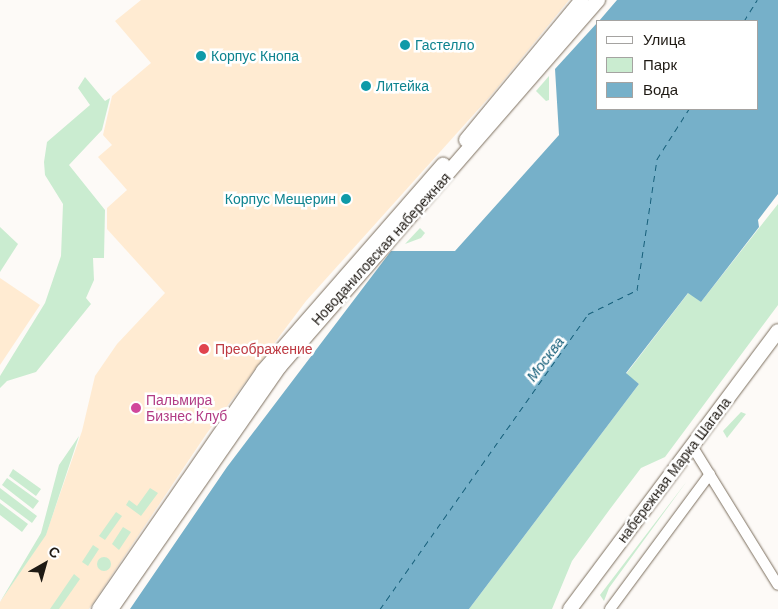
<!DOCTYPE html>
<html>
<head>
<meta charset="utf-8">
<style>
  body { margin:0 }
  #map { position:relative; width:778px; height:609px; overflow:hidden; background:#fdfaf7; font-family:Helvetica,sans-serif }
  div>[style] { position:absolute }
  .built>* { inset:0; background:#ffebd2 }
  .green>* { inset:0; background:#caecd0 }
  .round { border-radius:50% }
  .water>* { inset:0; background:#76b0c9 }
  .ferry>* { height:1px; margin-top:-0.5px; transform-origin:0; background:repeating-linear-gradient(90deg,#165f7a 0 6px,transparent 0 11px) }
  .roads { filter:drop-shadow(0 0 1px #7c6f5e) drop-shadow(0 0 1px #7c6f5e) }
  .minor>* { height:10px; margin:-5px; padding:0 5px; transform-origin:5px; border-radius:5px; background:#fff }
  .major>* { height:14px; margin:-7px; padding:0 7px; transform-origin:7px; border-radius:7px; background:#fff }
  .dots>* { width:14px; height:14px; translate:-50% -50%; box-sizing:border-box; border:2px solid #fff; border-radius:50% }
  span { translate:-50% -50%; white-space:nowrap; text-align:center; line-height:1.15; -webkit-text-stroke:5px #fff; paint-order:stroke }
  .culture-label { font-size:14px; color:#0d838f }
  .left { translate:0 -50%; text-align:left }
  .right { translate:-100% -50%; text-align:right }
  .street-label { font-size:14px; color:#1f1a14 }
  .health-label { font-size:14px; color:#be3a42 }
  .hotel-label { font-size:14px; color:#b23c85 }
  .water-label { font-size:15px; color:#165f7a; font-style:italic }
  .legend { position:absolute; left:596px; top:20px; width:162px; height:90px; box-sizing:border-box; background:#fff; border:1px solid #a5a3a1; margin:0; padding:6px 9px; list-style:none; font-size:15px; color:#1f1a14 }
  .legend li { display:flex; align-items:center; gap:10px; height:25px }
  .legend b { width:25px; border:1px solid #a5a3a1 }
  .north { position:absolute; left:20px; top:539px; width:50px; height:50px; -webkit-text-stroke:4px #fff; paint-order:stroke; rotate:38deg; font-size:14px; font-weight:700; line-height:20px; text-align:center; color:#1f1a14 }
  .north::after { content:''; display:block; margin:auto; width:18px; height:22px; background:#1f1a14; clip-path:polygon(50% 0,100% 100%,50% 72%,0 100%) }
</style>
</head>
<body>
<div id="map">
  <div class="built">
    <i style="clip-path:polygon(141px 0,569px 0,493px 93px,306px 301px,207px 433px,89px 609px,0 609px,0 602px,46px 534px,82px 431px,95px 376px,117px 344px,165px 293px,107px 229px,107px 208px,127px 190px,98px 157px,112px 145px,103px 135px,112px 96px,151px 63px,115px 21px)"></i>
    <i style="clip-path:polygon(0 278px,40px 305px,0 365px)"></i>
  </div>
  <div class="green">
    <i style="clip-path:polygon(549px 76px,549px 100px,546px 101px,536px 91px)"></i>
    <i style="clip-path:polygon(85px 77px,105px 101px,110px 98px,102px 130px,69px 165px,105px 210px,104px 258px,93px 258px,94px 280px,86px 298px,91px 304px,36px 372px,7px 381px,0 388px,0 376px,45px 303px,61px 256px,63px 204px,45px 175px,44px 162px,47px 142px,90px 105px,78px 88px)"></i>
    <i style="clip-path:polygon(778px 204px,778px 305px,665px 457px,641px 468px,610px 509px,572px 561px,552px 609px,469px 609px,639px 384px,626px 374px,689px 292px,701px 302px)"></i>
    <i style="clip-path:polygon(0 227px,18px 244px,0 272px)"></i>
    <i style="clip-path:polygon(420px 228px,425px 233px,421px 238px,405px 244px)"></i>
    <i style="clip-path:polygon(741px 412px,746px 414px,727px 438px,723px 431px)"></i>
    <i style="clip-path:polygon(79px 436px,46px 535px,0 602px,41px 533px,59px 465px)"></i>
    <i style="clip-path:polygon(13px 469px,41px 489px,36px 496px,9px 476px)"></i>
    <i style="clip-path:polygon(7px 478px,39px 501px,33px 509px,2px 485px)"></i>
    <i style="clip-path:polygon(687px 481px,609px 588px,604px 601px,600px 595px)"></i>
    <i style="clip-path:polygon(0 488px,37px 516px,32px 523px,0 499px)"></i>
    <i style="clip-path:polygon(150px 488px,158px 493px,141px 516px,126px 505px,129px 500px,137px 506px)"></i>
    <i style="clip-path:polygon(0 503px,28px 524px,22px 532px,0 515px)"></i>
    <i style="clip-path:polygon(116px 512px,122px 516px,105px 540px,99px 536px)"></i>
    <i style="clip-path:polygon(123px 527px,131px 532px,119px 550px,112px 544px)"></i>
    <i style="clip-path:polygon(93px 545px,99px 549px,88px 566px,82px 562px)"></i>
    <i class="round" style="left:97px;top:557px;width:14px;height:14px"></i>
    <i style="clip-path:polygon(74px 574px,80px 579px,59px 609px,50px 609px)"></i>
  </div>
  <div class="water">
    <i style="clip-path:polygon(617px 0,778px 0,778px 194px,758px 220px,759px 227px,701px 302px,688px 293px,626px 373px,639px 384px,469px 609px,130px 609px,227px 467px,391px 251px,455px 251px,559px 135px,555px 69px,597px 23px,597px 109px,757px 109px,757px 21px,599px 21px)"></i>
  </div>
  <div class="ferry">
    <i style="left:744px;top:21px;width:25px;rotate:-58deg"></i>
    <i style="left:380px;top:609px;width:361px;rotate:-54.8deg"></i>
    <i style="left:588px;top:314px;width:55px;rotate:-26.1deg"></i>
    <i style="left:637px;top:290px;width:133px;rotate:-81.3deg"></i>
    <i style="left:657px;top:159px;width:59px;rotate:-57.4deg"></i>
  </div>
  <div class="roads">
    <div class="minor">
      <i style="left:692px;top:446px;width:163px;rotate:58.3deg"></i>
      <i style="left:610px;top:609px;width:168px;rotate:-53.5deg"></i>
    </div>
    <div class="major">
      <i style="left:466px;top:140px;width:182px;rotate:-50.4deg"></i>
      <i style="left:99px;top:609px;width:289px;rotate:-55.4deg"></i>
      <i style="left:263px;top:371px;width:274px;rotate:-48.9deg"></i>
      <i style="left:111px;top:609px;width:296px;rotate:-55.2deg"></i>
      <i style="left:280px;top:366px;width:485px;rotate:-49deg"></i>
      <i style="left:570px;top:609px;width:347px;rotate:-53.2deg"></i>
    </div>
  </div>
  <div class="dots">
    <i style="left:405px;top:45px;background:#0f9aa8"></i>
    <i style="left:201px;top:56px;background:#0f9aa8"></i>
    <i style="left:366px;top:86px;background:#0f9aa8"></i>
    <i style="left:346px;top:199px;background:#0f9aa8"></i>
    <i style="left:204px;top:349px;background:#e0444e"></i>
    <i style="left:136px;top:408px;background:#d1479c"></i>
  </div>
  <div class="culture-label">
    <span class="left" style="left:415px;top:45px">Гастелло</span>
    <span class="left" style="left:211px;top:56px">Корпус Кнопа</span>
    <span class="left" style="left:376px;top:86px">Литейка</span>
    <span class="right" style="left:336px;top:199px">Корпус Мещерин</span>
  </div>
  <div class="street-label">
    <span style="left:381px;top:249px;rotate:-48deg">Новоданиловская набережная</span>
    <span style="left:674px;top:470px;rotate:-53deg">набережная Марка Шагала</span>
  </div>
  <div class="health-label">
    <span class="left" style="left:215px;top:349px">Преображение</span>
  </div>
  <div class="hotel-label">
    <span class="left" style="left:146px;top:408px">Пальмира<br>Бизнес Клуб</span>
  </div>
  <div class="water-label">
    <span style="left:545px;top:359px;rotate:-53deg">Москва</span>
  </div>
  <ul class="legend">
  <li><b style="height:6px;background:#fff"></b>Улица</li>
  <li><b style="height:14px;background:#caecd0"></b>Парк</li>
  <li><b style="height:14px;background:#76b0c9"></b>Вода</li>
  </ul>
  <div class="north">С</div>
</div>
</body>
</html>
